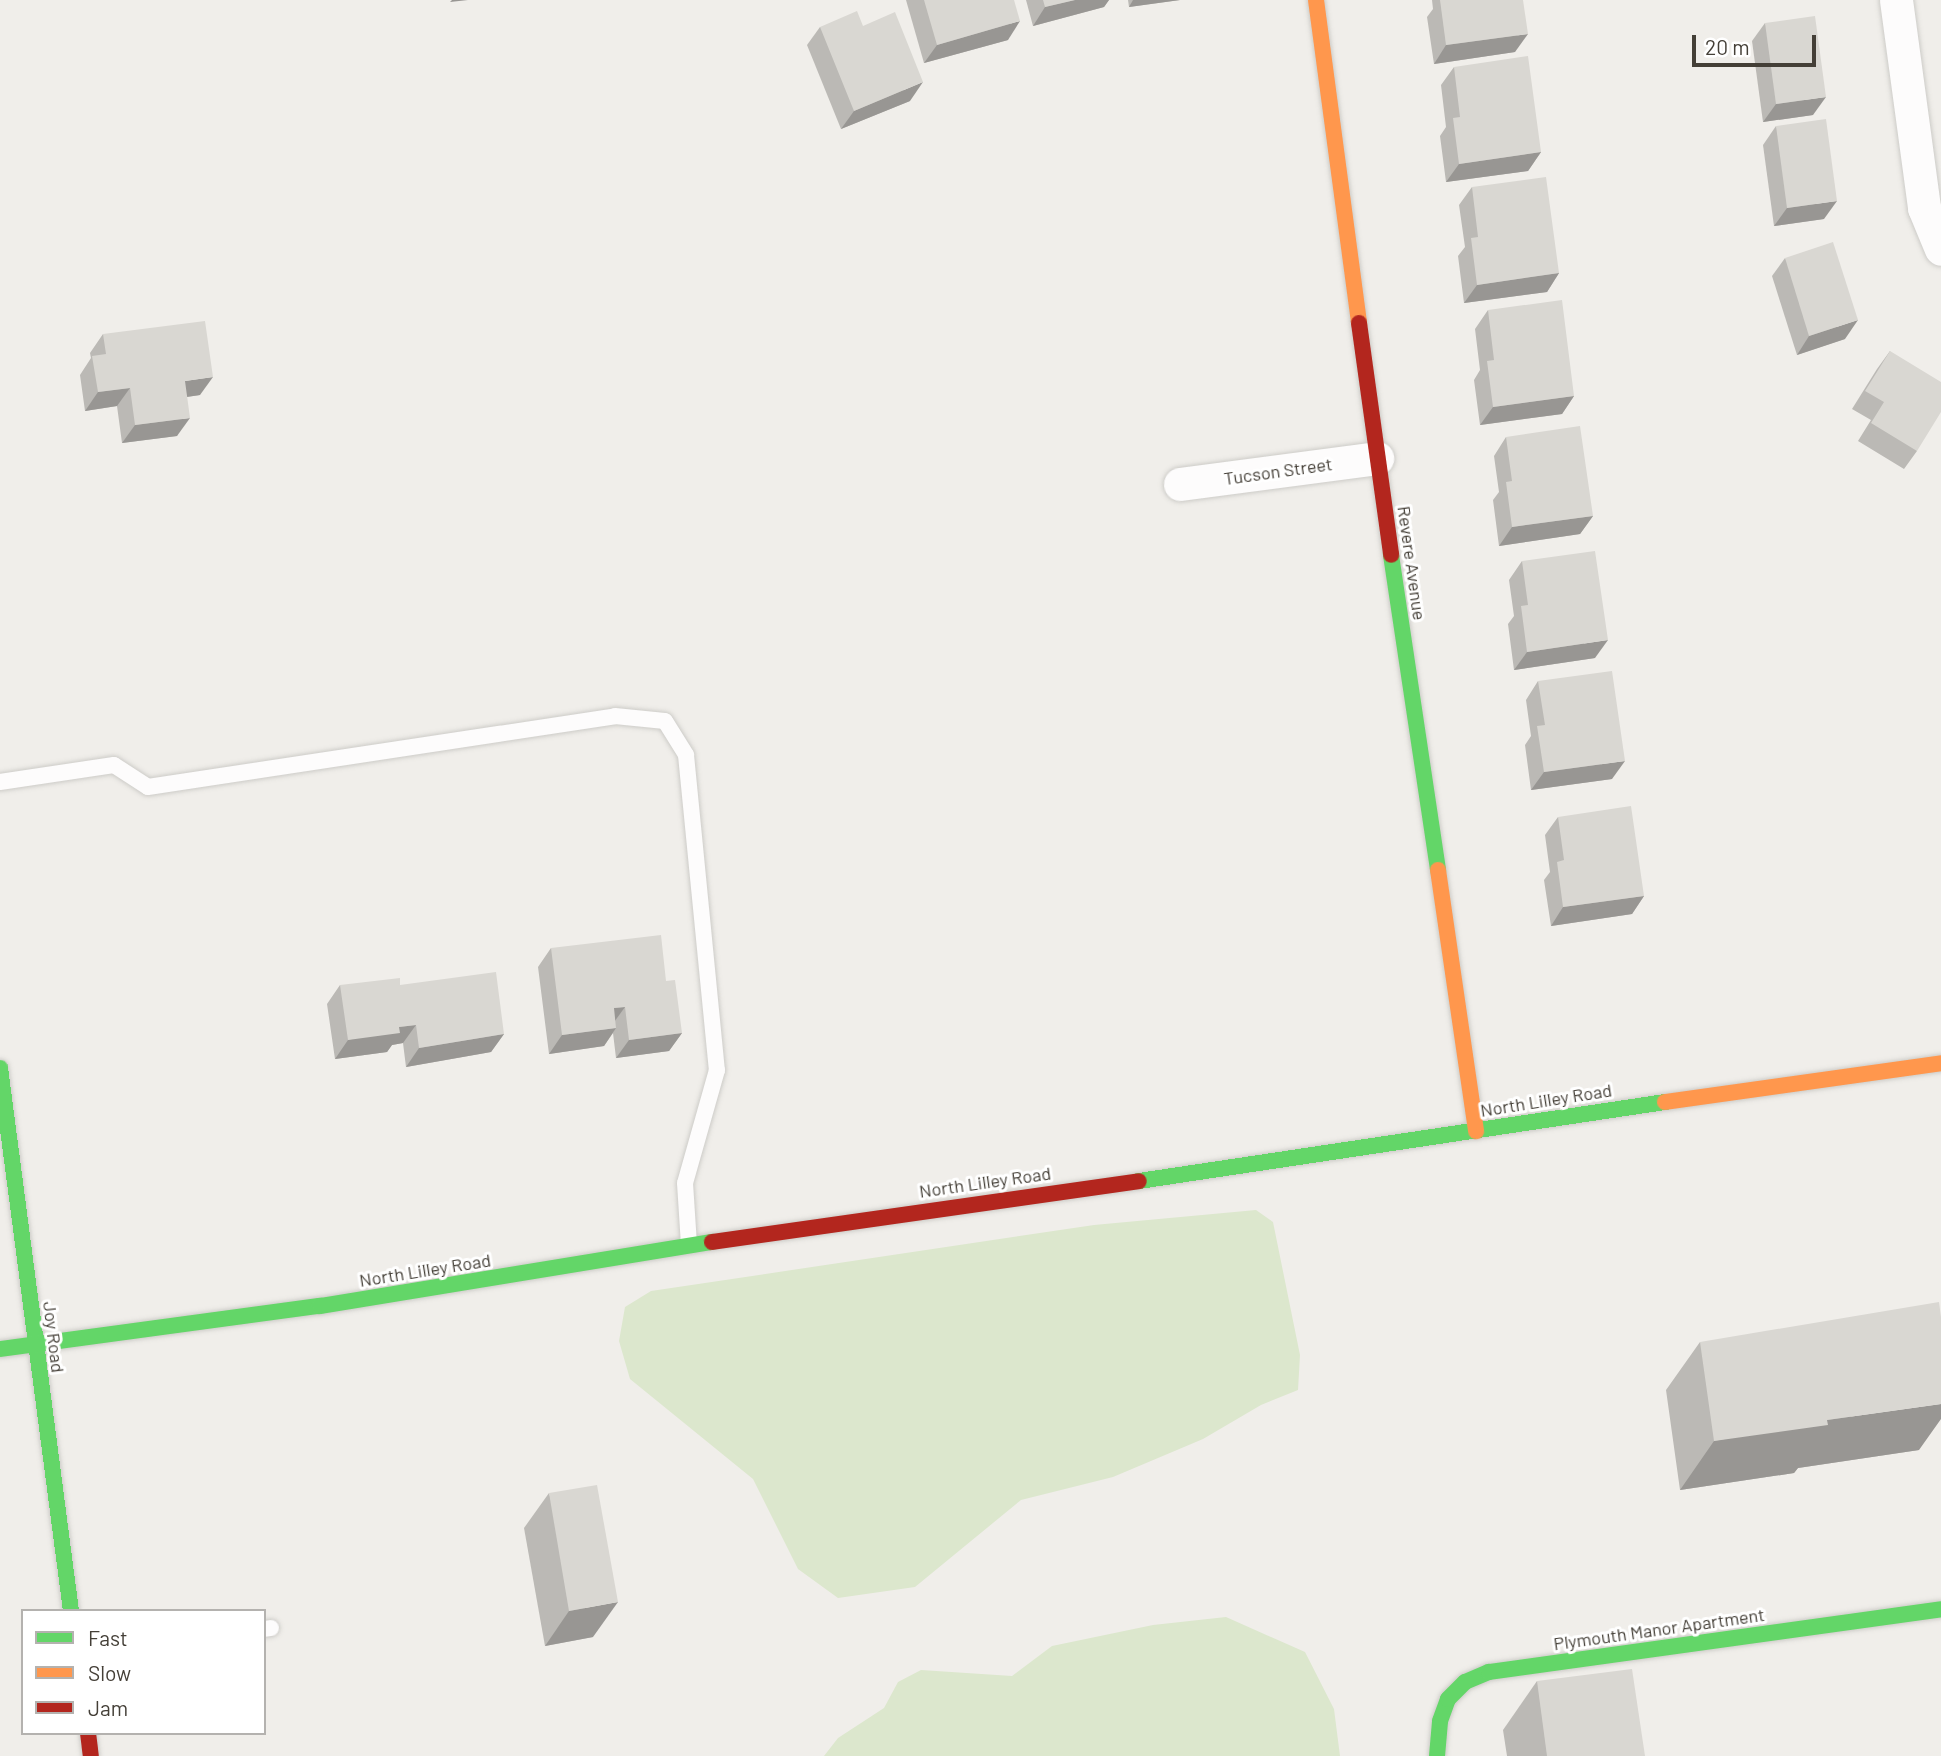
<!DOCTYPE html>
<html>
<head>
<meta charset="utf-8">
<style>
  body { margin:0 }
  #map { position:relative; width:1941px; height:1756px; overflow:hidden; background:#f0eeea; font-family:Barlow,sans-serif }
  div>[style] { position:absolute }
  .green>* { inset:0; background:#dce7cd }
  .roads { filter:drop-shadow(0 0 2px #cdccc8) drop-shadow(0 0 2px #cdccc8) }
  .lane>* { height:16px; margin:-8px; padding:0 8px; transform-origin:8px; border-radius:8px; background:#fdfcfc }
  .street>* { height:33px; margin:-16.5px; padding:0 16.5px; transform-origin:16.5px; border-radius:16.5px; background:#fdfcfc }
  .fast>* { height:16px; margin:-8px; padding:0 8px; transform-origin:8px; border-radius:8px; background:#63d668 }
  .slow>* { height:16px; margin:-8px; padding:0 8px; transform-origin:8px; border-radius:8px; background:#ff974d }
  .jam>* { height:16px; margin:-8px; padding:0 8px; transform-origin:8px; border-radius:8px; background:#b3261e }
  .wall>* { inset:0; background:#bbb9b5 }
  .shaded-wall>* { inset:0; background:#989693 }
  .building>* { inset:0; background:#d9d7d2 }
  span { translate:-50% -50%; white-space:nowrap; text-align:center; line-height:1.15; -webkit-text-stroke:6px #fff; paint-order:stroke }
  .street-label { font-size:18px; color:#443f37 }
  .legend { position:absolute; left:21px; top:1609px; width:245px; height:126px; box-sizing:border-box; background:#fff; border:2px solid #b4b2af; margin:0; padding:9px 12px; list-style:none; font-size:21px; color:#443f37 }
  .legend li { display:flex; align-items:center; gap:14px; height:35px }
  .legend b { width:35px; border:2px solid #b4b2af }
  .scale { position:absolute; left:1692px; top:35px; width:124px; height:32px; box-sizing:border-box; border:4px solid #443f37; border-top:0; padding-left:9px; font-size:21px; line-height:24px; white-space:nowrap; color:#443f37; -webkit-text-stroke:5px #fff; paint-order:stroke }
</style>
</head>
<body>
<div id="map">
  <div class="green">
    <i style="clip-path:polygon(1256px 1210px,1273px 1222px,1300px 1355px,1298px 1390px,1261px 1405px,1203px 1439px,1113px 1477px,1021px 1500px,915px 1587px,838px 1598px,798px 1569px,753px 1479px,630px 1379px,619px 1341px,625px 1307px,651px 1291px,1094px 1225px)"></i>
    <i style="clip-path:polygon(1226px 1617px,1305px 1652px,1334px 1709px,1340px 1756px,824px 1756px,838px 1738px,884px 1708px,898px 1682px,921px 1670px,1012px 1676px,1052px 1646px,1153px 1625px)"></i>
  </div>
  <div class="roads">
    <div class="lane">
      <i style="left:0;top:782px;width:115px;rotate:-8.5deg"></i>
      <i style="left:114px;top:765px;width:40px;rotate:32.9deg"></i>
      <i style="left:148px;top:787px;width:472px;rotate:-8.6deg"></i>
      <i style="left:615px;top:716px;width:50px;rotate:5.7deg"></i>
      <i style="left:665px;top:721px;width:40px;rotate:58deg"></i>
      <i style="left:686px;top:755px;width:317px;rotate:84.4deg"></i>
      <i style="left:717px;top:1070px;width:117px;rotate:105.8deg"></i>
      <i style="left:685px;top:1183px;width:62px;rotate:86.3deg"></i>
      <i style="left:264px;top:1629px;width:7px;rotate:-8deg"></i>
    </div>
    <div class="street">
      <i style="left:1896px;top:0;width:210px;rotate:82.3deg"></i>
      <i style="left:1924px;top:208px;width:44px;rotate:67.5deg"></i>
      <i style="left:1180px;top:484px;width:199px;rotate:-7.5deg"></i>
    </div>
    <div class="fast">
      <i style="left:1391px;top:555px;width:318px;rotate:81.5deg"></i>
      <i style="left:0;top:1068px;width:548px;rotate:82.55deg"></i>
      <i style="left:1139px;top:1181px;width:532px;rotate:-8.54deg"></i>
      <i style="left:0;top:1349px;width:323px;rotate:-7.7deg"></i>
      <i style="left:320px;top:1306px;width:397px;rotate:-9.3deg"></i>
      <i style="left:1437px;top:1756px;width:35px;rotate:-85deg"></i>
      <i style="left:1440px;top:1721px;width:23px;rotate:-70deg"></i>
      <i style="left:1448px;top:1699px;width:24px;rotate:-45deg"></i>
      <i style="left:1465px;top:1682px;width:26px;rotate:-23deg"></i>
      <i style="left:1489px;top:1672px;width:456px;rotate:-7.9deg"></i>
    </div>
    <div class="slow">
      <i style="left:1316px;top:0;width:326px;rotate:82.4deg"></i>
      <i style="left:1438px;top:870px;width:264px;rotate:81.7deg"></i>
      <i style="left:1665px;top:1102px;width:279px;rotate:-8deg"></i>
    </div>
    <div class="jam">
      <i style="left:1359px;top:323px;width:234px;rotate:82.1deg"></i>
      <i style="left:712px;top:1242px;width:431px;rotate:-8.1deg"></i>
      <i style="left:88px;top:1733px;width:23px;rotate:83deg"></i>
    </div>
  </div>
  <div class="wall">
    <i style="clip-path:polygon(906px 0,1014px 0,1008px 40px,924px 63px)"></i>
    <i style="clip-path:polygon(1026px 0,1109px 0,1104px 7px,1033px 26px)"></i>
    <i style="clip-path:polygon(1128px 0,1180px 0,1129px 7px)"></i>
    <i style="clip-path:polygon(1432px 0,1523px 0,1515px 52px,1434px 64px,1427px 17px,1433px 9px)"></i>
    <i style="clip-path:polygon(1765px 23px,1813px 115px,1763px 122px,1752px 41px)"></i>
    <i style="clip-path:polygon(863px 26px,910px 101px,841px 129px,807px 45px,820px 27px)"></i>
    <i style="clip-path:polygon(1454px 67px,1541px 152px,1528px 171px,1446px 182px,1440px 136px,1446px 127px,1441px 85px)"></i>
    <i style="clip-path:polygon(1776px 126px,1824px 219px,1774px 226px,1763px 145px)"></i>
    <i style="clip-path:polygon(1472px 187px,1559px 273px,1547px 292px,1464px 303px,1458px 256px,1465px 247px,1459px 205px)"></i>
    <i style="clip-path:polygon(1785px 258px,1845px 339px,1797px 355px,1772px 276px)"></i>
    <i style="clip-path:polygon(1488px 310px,1574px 396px,1562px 414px,1480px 425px,1474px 380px,1480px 370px,1475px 329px)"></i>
    <i style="clip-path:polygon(103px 334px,200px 395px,187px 397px,177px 436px,122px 443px,117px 406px,85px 411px,80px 375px,91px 358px,90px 353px)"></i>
    <i style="clip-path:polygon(1890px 351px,1917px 451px,1904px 469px,1858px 441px,1871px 420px,1852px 409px,1877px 369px)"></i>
    <i style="clip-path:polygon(1506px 437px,1593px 516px,1580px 534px,1499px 546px,1493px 500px,1499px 492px,1494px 456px)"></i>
    <i style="clip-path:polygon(1522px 561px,1595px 658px,1514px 670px,1508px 624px,1514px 616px,1509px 580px)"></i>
    <i style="clip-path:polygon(1538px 681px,1612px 779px,1531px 790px,1525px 745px,1531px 736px,1526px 700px)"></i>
    <i style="clip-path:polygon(1558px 817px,1644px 896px,1632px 914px,1551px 926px,1544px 880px,1550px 872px,1545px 835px)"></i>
    <i style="clip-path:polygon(551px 948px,682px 1033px,669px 1051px,616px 1058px,613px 1033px,604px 1046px,549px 1054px,538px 967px)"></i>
    <i style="clip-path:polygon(340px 985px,400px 985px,504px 1034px,491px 1052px,406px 1067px,403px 1043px,392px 1045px,387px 1052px,335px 1059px,327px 1004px)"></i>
    <i style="clip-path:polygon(1700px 1342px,1919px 1450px,1798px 1468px,1794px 1473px,1680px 1490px,1666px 1390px)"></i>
    <i style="clip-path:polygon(549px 1493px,593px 1637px,545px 1646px,524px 1528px)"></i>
    <i style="clip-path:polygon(1537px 1681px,1645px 1756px,1507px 1756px,1503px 1730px)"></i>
  </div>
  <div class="shaded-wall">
    <i style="clip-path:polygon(452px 0,468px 0,450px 2px)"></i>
    <i style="clip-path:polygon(1075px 0,1109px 0,1104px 7px,1033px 26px,1045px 7px)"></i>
    <i style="clip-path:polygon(1133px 0,1180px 0,1129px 7px)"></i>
    <i style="clip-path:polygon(1020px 21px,1008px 40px,924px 63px,937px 45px)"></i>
    <i style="clip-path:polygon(1528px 34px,1515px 52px,1434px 64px,1446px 45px)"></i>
    <i style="clip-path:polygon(923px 82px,910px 101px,841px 129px,854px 111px)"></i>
    <i style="clip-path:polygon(1826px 97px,1813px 115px,1763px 122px,1776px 104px)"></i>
    <i style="clip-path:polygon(1541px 152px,1528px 171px,1446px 182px,1459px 164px)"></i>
    <i style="clip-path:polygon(1837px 201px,1824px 219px,1774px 226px,1787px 208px)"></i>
    <i style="clip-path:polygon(1559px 273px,1547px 292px,1464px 303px,1477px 285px)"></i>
    <i style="clip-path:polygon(1858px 320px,1845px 339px,1797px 355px,1809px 336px)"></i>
    <i style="clip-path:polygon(213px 377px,200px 395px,172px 399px,185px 381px)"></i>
    <i style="clip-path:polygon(130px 388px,117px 406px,85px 411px,98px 392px)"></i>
    <i style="clip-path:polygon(1574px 396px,1562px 414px,1480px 425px,1493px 407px)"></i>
    <i style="clip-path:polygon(190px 418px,177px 436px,122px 443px,135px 425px)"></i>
    <i style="clip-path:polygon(1593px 516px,1580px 534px,1499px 546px,1512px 527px)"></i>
    <i style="clip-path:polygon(1608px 640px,1595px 658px,1514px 670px,1527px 652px)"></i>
    <i style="clip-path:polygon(1625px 761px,1612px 779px,1531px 790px,1544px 772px)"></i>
    <i style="clip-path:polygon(1644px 896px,1632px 914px,1551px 926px,1563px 907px)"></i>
    <i style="clip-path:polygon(625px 1007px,612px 1025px,614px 1008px)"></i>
    <i style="clip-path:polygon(416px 1025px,403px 1043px,392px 1045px,387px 1052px,335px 1059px,348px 1040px,399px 1027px)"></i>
    <i style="clip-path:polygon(616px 1028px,604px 1046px,549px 1054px,562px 1035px)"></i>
    <i style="clip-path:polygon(682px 1033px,669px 1051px,616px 1058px,629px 1040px)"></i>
    <i style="clip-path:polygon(504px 1034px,491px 1052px,406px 1067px,419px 1048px)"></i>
    <i style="clip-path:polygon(1941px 1404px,1941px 1419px,1919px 1450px,1798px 1468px,1794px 1473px,1680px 1490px,1714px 1441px,1827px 1420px)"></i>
    <i style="clip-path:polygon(618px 1602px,593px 1637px,545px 1646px,569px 1611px)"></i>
  </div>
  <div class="building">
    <i style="clip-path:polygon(924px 0,1014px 0,1020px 21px,937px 45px)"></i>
    <i style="clip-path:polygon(1043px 0,1075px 0,1045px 7px)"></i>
    <i style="clip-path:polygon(1440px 0,1523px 0,1528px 34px,1446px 45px)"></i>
    <i style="clip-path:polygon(857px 11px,863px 26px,895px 12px,923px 82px,854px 111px,820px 27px)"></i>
    <i style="clip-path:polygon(1815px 16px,1826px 97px,1776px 104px,1765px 23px)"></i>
    <i style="clip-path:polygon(1528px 56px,1541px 152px,1459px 164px,1453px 118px,1460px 117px,1454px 67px)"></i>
    <i style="clip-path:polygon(1826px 119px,1837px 201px,1787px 208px,1776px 126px)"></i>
    <i style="clip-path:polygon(1546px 177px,1559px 273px,1477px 285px,1471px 238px,1478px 237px,1472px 187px)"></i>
    <i style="clip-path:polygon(1833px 242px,1858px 320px,1809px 336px,1785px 258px)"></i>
    <i style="clip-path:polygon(1562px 300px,1574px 396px,1493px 407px,1487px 361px,1494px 360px,1488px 310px)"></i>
    <i style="clip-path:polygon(205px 321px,213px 377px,185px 381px,190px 418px,135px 425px,130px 388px,98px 392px,92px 356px,106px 354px,103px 334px)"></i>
    <i style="clip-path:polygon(1890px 351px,1941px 382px,1941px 412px,1917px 451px,1871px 423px,1884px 402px,1865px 391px)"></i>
    <i style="clip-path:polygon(1580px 426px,1593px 516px,1512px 527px,1506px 482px,1512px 481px,1506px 437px)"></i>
    <i style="clip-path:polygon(1595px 551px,1608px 640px,1527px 652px,1521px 606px,1528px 605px,1522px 561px)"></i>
    <i style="clip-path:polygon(1612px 671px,1625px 761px,1544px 772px,1537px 726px,1545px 725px,1538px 681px)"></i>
    <i style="clip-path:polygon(1631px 806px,1644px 896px,1563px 907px,1557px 862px,1564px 860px,1558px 817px)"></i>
    <i style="clip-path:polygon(661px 935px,666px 981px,675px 980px,682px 1033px,629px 1040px,625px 1007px,614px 1008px,616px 1028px,562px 1035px,551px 948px)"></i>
    <i style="clip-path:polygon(496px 972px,504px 1034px,419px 1048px,416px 1025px,399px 1027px,400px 1033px,348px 1040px,340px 985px,400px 978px,400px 985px)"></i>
    <i style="clip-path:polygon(1939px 1302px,1941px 1317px,1941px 1404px,1827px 1420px,1828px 1425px,1714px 1441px,1700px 1342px)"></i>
    <i style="clip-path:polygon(597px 1485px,618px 1602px,569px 1611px,549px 1493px)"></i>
    <i style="clip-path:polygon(1632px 1669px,1645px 1756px,1547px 1756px,1537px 1681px)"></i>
  </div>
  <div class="street-label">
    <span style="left:1278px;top:471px;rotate:-8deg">Tucson Street</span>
    <span style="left:1412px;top:563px;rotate:82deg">Revere Avenue</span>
    <span style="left:1546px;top:1100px;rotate:-9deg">North Lilley Road</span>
    <span style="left:985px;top:1182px;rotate:-8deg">North Lilley Road</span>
    <span style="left:425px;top:1270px;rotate:-9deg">North Lilley Road</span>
    <span style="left:54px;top:1337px;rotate:83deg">Joy Road</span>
    <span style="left:1659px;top:1629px;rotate:-8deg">Plymouth Manor Apartment</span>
  </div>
  <ul class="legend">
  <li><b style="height:9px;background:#63d668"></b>Fast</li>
  <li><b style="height:9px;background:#ff974d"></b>Slow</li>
  <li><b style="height:9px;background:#b3261e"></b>Jam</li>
  </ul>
  <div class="scale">20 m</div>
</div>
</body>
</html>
